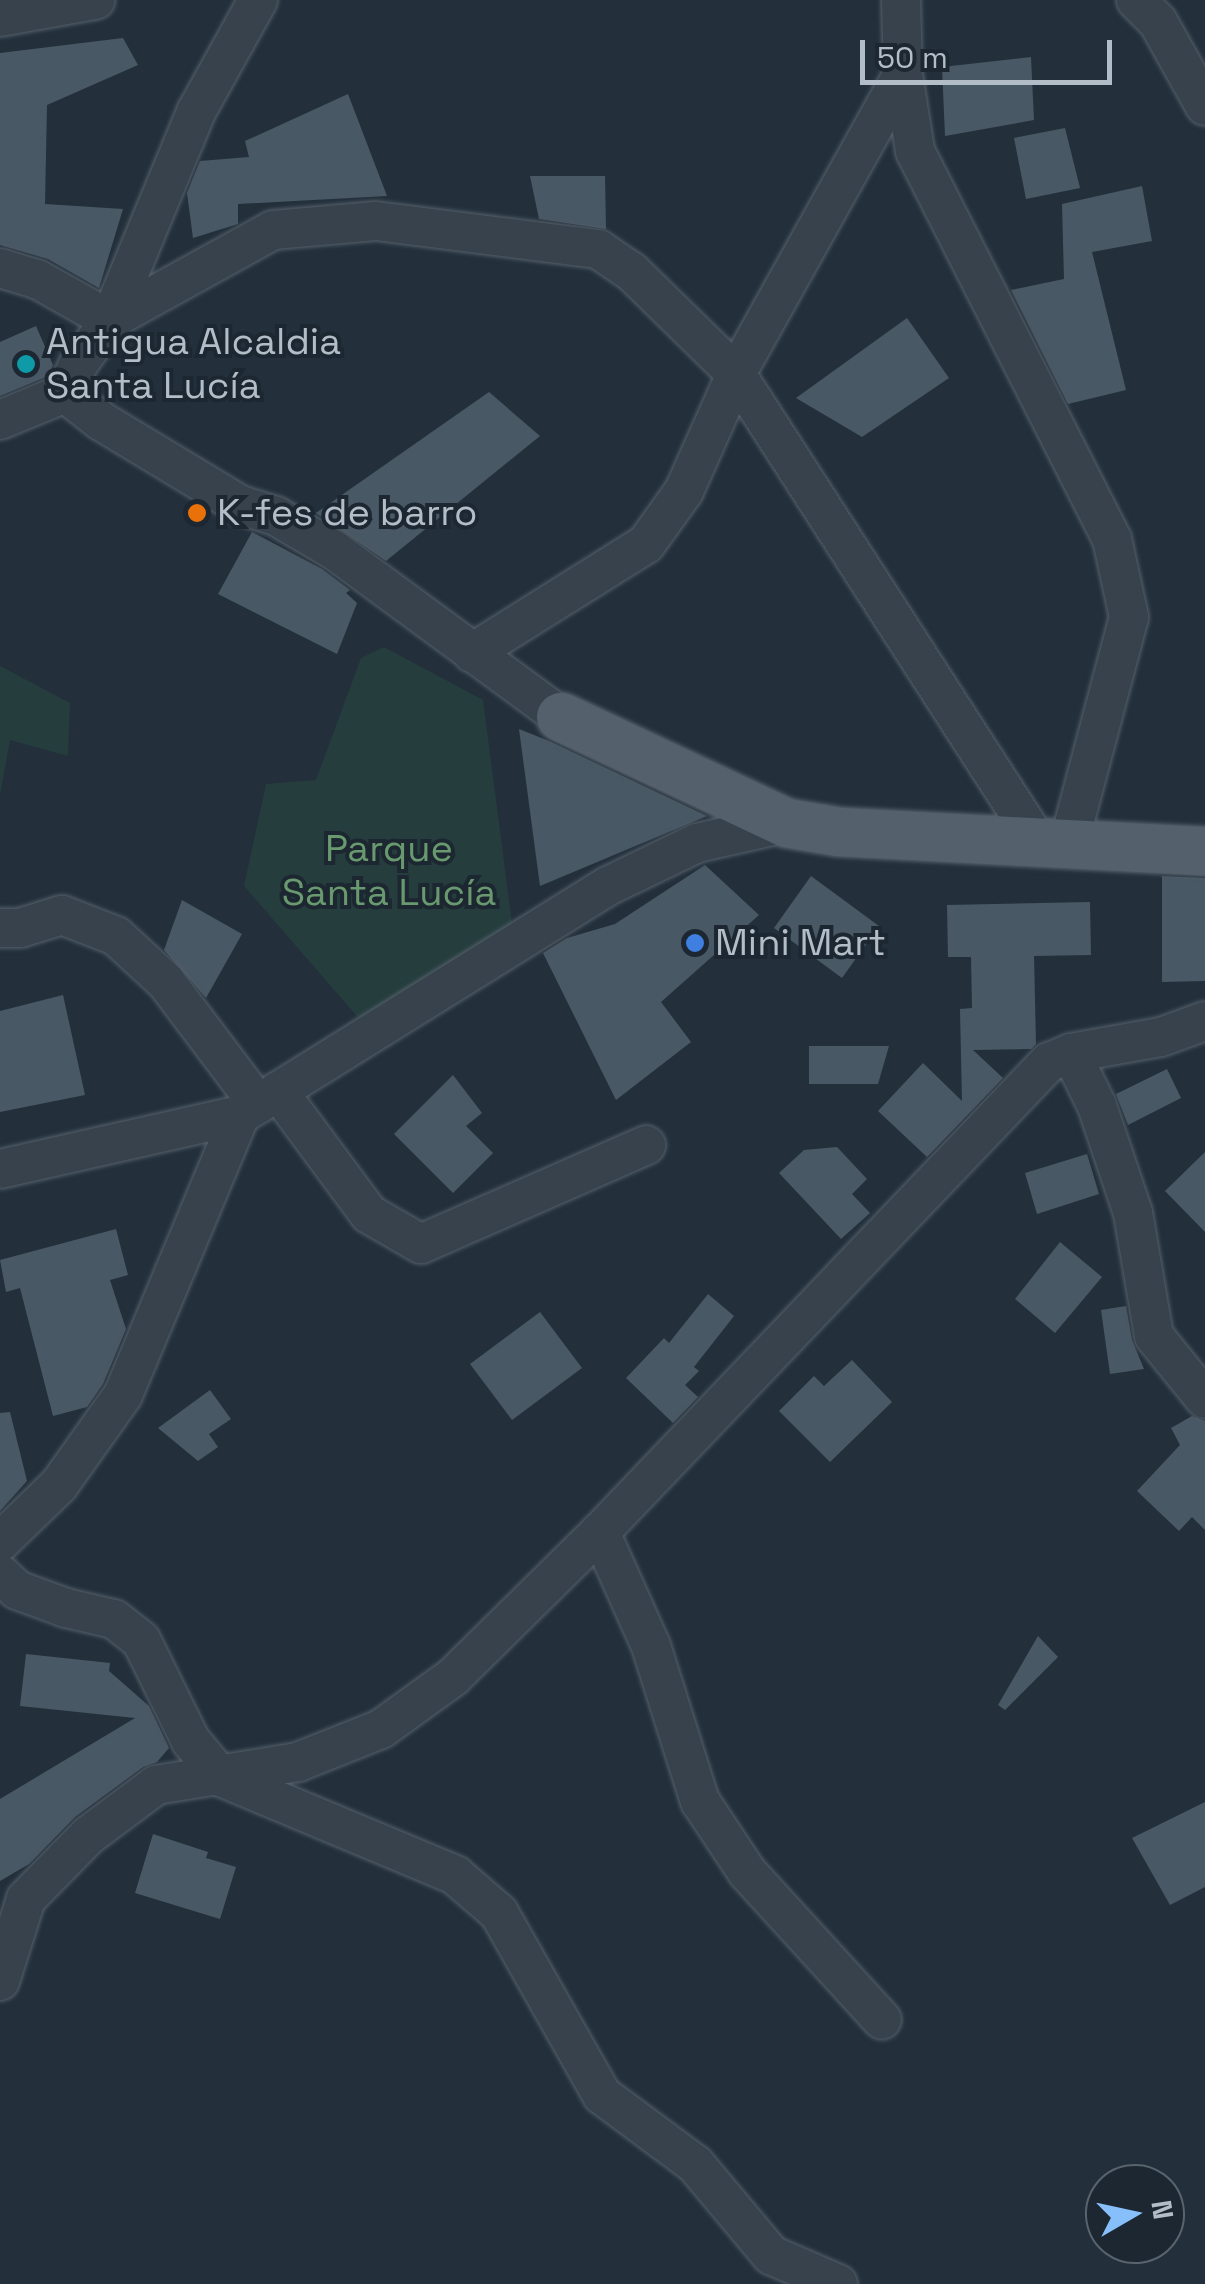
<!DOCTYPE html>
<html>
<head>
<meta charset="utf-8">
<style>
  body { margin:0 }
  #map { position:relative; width:1205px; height:2284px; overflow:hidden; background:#23303c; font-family:"Space Grotesk",sans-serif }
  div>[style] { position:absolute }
  .green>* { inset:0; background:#253d3d }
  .building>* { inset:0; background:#495865 }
  .roads { filter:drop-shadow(0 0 2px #55606a) drop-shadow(0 0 2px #55606a) }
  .minor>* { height:38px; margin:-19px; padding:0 19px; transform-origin:19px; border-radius:19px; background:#37424c }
  .major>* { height:48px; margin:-24px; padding:0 24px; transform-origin:24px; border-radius:24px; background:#54616d }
  .dots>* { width:28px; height:28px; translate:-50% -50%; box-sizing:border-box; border:5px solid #1c2731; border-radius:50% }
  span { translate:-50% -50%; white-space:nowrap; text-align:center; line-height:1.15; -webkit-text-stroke:8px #1c2731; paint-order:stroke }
  .poi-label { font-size:38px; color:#b2bdc8 }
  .left { translate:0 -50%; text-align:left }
  .park-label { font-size:38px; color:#69996e }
  .north { position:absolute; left:1085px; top:2164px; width:100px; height:100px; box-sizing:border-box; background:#1c2731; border:2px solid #58636d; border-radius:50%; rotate:81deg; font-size:28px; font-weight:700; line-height:40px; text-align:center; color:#b2bdc8 }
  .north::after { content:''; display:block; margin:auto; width:35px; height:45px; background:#86bff9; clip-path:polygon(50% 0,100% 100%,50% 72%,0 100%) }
  .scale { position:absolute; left:860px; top:40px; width:252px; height:45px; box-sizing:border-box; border:5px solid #b2bdc8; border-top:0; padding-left:12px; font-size:30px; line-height:35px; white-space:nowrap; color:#b2bdc8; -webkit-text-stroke:8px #1c2731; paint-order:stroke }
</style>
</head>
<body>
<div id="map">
  <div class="green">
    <i style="clip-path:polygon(384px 647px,483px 700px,513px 931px,362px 1022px,244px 886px,266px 784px,316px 780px,361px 658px)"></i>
    <i style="clip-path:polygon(0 666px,70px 703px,68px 756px,10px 740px,0 795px)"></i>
  </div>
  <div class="building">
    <i style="clip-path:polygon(123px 38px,138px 65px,47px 105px,45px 204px,123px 209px,99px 288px,48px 259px,0 245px,0 53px)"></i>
    <i style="clip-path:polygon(1031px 57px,1034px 120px,945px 136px,942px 67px)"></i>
    <i style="clip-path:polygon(348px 94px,387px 196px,238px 204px,238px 224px,193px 238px,187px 193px,200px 161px,249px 157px,245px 141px)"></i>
    <i style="clip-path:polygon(1065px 128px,1080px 188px,1026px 199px,1014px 138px)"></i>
    <i style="clip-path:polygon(530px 176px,605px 176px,606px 229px,539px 219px)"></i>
    <i style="clip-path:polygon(1142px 186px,1152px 241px,1092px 252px,1126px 390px,1068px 404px,1011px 290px,1064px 279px,1062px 204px)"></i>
    <i style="clip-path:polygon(907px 318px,949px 378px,862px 437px,796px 398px)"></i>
    <i style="clip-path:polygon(36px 326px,53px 365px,48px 376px,0 396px,0 342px)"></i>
    <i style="clip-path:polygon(489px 392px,540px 436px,386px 561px,316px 513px)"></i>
    <i style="clip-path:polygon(252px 532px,322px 569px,350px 590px,346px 593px,357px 603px,337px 654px,218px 594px)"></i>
    <i style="clip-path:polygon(519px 729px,549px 741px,707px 816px,540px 886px)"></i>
    <i style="clip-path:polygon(705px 865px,759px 915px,661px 1002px,691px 1042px,616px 1100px,543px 953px,567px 938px,615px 924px)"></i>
    <i style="clip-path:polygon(811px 876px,879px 926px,842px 978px,774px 928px)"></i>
    <i style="clip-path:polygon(1162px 876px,1205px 878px,1205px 981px,1162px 982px)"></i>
    <i style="clip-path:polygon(182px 900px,242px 934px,206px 998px,164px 950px)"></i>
    <i style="clip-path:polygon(1090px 902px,1091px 955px,1034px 956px,1036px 1044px,1031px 1049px,973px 1050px,1003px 1078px,927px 1157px,878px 1111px,923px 1063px,962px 1101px,960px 1009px,972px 1008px,971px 957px,948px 957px,947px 905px)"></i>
    <i style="clip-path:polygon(63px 995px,85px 1095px,0 1112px,0 1011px)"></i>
    <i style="clip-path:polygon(809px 1046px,889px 1046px,878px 1084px,809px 1084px)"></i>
    <i style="clip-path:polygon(1167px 1069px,1181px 1098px,1128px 1125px,1116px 1094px)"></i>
    <i style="clip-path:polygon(453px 1075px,482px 1113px,466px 1126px,493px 1153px,453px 1193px,394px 1134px)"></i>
    <i style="clip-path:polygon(837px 1147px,867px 1179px,852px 1194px,870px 1213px,841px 1239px,779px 1173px,804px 1150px)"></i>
    <i style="clip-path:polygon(1205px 1152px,1205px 1232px,1165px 1191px)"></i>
    <i style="clip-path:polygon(1087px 1154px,1099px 1194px,1037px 1214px,1025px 1173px)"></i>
    <i style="clip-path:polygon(116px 1229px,128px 1275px,110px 1280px,126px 1329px,103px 1384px,87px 1407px,53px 1416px,20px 1288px,6px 1292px,0 1260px)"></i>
    <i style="clip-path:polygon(1060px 1242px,1102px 1277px,1055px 1333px,1015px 1299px)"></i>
    <i style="clip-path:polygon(708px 1294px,734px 1316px,694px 1367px,699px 1371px,685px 1385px,698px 1397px,673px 1423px,626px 1378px,664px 1338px,669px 1343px)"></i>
    <i style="clip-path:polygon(1126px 1306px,1132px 1340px,1144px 1369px,1110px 1374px,1101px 1310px)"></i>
    <i style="clip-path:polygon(540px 1312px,582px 1368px,512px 1420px,470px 1364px)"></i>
    <i style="clip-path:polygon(852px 1360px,892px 1402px,830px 1462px,779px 1411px,814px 1376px,824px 1386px)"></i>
    <i style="clip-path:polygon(210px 1390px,231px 1419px,209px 1434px,218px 1447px,198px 1461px,158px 1428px)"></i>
    <i style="clip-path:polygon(10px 1412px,27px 1481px,0 1511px,0 1413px)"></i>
    <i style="clip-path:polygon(1192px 1416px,1205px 1421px,1205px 1530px,1192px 1517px,1179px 1531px,1137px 1491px,1180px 1445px,1171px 1428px)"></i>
    <i style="clip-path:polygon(1038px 1636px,1058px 1657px,1005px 1710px,998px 1705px)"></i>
    <i style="clip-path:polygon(26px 1654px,110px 1663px,109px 1671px,149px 1706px,169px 1748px,157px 1762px,143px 1767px,75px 1817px,29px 1864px,0 1881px,0 1799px,135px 1718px,20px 1706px)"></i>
    <i style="clip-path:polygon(1205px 1802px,1205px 1887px,1170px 1905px,1132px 1838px)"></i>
    <i style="clip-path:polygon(153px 1834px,208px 1852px,206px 1858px,236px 1867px,220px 1919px,135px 1893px)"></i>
  </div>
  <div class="roads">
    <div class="minor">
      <i style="left:901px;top:0;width:74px;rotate:88.5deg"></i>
      <i style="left:903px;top:74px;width:78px;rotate:81.1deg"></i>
      <i style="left:915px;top:151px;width:435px;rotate:63.1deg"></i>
      <i style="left:1112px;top:539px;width:80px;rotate:77.7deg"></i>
      <i style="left:1129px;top:617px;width:234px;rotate:104.9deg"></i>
      <i style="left:1136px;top:0;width:31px;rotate:45deg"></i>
      <i style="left:1158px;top:22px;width:96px;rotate:60.8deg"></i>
      <i style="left:0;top:17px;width:97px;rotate:-10.1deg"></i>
      <i style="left:0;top:268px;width:39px;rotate:17deg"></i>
      <i style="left:37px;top:279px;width:84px;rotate:29.3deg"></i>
      <i style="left:110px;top:320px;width:186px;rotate:-28.9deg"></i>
      <i style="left:273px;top:230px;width:103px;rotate:-5deg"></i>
      <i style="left:376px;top:221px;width:224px;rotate:7.2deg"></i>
      <i style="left:598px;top:249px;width:41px;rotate:34.1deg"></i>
      <i style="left:632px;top:272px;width:146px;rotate:44.4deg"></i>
      <i style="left:736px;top:374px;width:556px;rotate:57.2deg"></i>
      <i style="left:65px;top:393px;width:46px;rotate:37.9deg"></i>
      <i style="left:101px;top:421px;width:162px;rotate:31.1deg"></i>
      <i style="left:240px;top:505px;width:38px;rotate:17deg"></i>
      <i style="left:276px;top:516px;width:67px;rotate:30.4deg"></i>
      <i style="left:334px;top:550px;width:282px;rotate:36.3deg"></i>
      <i style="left:0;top:420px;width:70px;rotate:-22.6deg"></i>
      <i style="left:65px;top:393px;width:33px;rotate:-65deg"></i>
      <i style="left:79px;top:363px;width:53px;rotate:-54.2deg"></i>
      <i style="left:110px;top:320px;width:225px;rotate:-67.5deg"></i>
      <i style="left:196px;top:112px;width:128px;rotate:-61deg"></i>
      <i style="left:472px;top:653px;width:205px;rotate:-32.1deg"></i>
      <i style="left:646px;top:544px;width:65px;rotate:-54.4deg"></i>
      <i style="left:684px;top:491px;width:128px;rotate:-66deg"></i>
      <i style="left:736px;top:374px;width:343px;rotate:-60.9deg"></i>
      <i style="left:0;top:928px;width:20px"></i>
      <i style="left:20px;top:928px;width:44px;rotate:-17.2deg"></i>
      <i style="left:62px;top:915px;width:58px;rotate:21.3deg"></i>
      <i style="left:116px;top:936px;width:68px;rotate:42.6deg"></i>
      <i style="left:166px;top:982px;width:153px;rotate:53deg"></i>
      <i style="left:1071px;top:1053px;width:59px;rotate:63.9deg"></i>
      <i style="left:1097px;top:1106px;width:113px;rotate:71.4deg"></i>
      <i style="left:1133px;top:1213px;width:125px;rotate:80.3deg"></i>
      <i style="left:1154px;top:1336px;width:81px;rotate:51deg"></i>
      <i style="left:278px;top:1091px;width:153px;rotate:53.5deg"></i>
      <i style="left:369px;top:1214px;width:60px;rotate:30deg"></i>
      <i style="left:421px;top:1244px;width:246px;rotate:-23.7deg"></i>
      <i style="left:0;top:1169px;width:246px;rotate:-12.7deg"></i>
      <i style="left:240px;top:1115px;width:433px;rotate:-31.9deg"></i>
      <i style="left:608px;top:886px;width:99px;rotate:-25.8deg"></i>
      <i style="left:697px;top:843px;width:91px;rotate:-12.7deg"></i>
      <i style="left:600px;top:1532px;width:125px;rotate:65.9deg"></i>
      <i style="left:651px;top:1646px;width:163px;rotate:72.5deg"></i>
      <i style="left:700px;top:1801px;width:85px;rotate:56.5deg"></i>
      <i style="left:747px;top:1872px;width:200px;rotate:47.6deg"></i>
      <i style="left:0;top:1542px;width:82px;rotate:-44deg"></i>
      <i style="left:59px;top:1485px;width:110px;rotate:-54.6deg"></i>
      <i style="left:123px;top:1395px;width:303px;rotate:-67.3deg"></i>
      <i style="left:0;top:1574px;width:23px;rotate:43deg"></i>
      <i style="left:17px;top:1590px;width:52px;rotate:20.2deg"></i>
      <i style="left:66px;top:1608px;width:49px;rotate:12.9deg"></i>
      <i style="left:114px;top:1619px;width:34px;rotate:38deg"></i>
      <i style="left:141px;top:1640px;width:113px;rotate:63.7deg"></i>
      <i style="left:191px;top:1741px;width:47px;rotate:50.2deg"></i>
      <i style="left:221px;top:1777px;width:254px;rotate:22.7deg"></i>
      <i style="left:455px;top:1875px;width:58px;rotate:40.8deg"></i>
      <i style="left:499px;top:1913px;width:209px;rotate:60.5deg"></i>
      <i style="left:602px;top:2095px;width:116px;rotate:36.6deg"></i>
      <i style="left:695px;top:2164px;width:119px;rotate:50.1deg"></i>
      <i style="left:771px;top:2255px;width:73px;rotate:23.4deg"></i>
      <i style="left:0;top:1981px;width:86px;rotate:-72.4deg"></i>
      <i style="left:26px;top:1899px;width:90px;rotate:-45.5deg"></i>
      <i style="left:89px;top:1835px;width:84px;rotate:-36.7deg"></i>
      <i style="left:156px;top:1785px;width:144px;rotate:-9.2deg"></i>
      <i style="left:298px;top:1762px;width:89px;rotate:-21.7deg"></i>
      <i style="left:381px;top:1729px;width:89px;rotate:-35.8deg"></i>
      <i style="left:453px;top:1677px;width:206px;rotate:-44.6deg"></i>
      <i style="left:600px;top:1532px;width:650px;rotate:-46.31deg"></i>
      <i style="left:1049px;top:1062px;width:24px;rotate:-22deg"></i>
      <i style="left:1071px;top:1053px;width:91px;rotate:-10.1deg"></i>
      <i style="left:1161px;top:1037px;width:47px;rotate:-20deg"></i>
    </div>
    <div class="major">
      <i style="left:561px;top:717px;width:249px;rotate:25.2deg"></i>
      <i style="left:786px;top:823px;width:54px;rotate:9.6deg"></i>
      <i style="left:839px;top:832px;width:366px;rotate:3deg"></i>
    </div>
  </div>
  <div class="dots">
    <i style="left:26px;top:364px;background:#0f9aa8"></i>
    <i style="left:197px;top:513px;background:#e8710a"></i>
    <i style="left:695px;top:943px;background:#3f7fe0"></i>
  </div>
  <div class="poi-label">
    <span class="left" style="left:46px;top:364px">Antigua Alcaldia<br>Santa Lucía</span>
    <span class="left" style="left:217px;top:513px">K-fes de barro</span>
    <span class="left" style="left:715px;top:943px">Mini Mart</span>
  </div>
  <div class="park-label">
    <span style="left:389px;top:871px">Parque<br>Santa Lucía</span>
  </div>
  <div class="north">N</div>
  <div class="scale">50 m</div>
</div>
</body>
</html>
